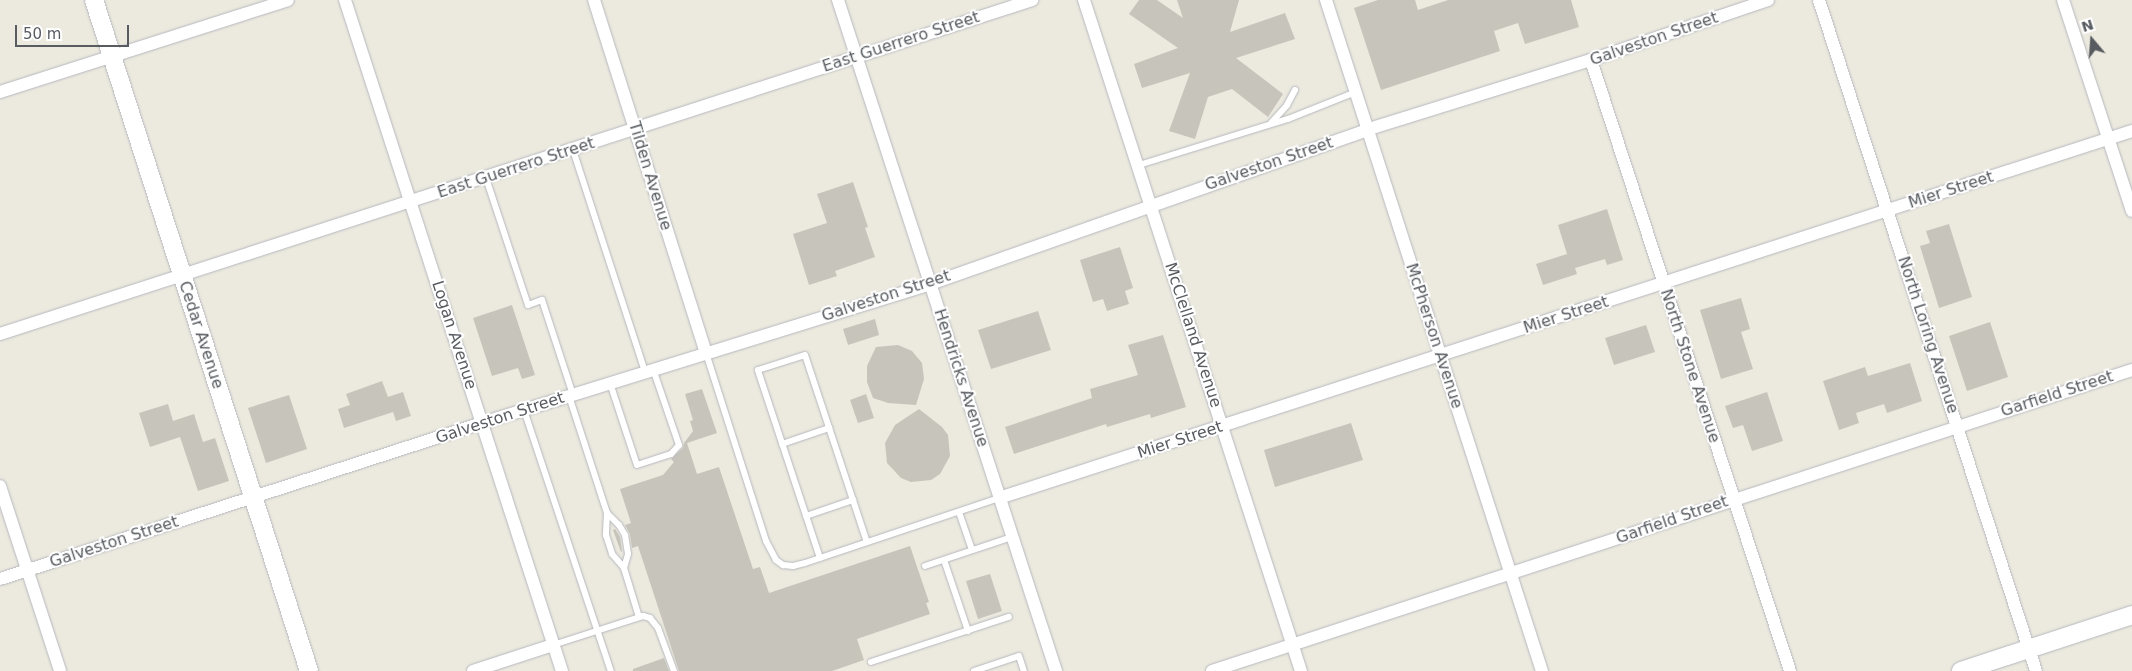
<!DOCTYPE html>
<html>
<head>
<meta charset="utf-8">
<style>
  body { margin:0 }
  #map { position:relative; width:2132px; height:671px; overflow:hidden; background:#ece9df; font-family:"DejaVu Sans",sans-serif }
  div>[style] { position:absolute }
  .building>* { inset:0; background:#c7c4bc }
  .roads { filter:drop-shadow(0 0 1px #b5b8bd) drop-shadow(0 0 1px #b5b8bd) }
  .lane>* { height:6px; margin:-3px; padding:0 3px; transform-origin:3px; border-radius:3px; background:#fff }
  .street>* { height:12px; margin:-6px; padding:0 6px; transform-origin:6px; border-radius:6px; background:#fff }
  .secondary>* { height:18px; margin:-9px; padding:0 9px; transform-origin:9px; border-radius:9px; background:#fff }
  span { translate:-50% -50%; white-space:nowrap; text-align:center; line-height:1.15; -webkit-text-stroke:4px #fff; paint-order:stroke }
  .street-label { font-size:16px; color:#585c61 }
  .north { position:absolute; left:2067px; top:15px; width:50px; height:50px; -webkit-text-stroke:4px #fff; paint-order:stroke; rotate:342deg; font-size:14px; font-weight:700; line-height:20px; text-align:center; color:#585c61 }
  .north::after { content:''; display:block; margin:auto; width:18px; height:22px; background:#585c61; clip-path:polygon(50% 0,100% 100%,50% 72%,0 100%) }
  .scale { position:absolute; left:15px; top:25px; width:114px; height:22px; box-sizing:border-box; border:2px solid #585c61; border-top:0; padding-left:6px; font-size:15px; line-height:18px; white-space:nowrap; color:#585c61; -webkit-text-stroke:4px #fff; paint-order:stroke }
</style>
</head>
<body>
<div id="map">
  <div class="building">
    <i style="clip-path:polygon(1139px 0,1157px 0,1183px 18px,1177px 0,1239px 0,1230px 32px,1285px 13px,1295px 39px,1236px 58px,1283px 94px,1268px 117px,1232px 89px,1208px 97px,1195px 139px,1169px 131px,1190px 73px,1142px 88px,1134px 64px,1178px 48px,1129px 14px)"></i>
    <i style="clip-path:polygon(1378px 0,1415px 0,1418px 10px,1448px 0,1571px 0,1579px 27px,1525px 44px,1518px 23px,1494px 31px,1500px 51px,1381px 90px,1354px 8px)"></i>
    <i style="clip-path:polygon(853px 182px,868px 227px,865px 228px,875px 257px,835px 271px,837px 276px,809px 285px,793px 234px,827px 223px,817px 194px)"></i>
    <i style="clip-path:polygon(1607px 209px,1623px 260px,1607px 265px,1605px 259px,1575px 268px,1577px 274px,1543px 285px,1536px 264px,1567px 254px,1558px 225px)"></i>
    <i style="clip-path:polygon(1949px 224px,1972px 297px,1939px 308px,1920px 246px,1930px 243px,1926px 231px)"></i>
    <i style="clip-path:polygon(1120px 247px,1133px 288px,1125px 291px,1129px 304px,1107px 311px,1103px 299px,1093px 302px,1080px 260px)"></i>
    <i style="clip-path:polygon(1741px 298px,1750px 329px,1741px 332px,1753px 369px,1721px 379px,1700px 310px)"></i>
    <i style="clip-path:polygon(512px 305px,535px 375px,522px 379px,518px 368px,492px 376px,473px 318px)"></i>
    <i style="clip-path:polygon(1038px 311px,1051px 350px,991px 369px,978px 330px)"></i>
    <i style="clip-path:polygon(875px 319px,879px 335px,848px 345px,843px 329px)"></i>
    <i style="clip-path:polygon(1990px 322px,2008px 377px,1967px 391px,1949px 336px)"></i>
    <i style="clip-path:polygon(1646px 325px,1655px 352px,1614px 365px,1605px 338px)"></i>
    <i style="clip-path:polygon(1163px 335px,1186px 407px,1151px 418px,1150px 414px,1107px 427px,1106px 424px,1014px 454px,1005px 427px,1092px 398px,1090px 389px,1138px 375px,1128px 345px)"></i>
    <i style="clip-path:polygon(898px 345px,912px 351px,922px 363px,924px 379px,916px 405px,888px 403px,873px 398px,867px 382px,867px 366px,876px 347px)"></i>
    <i style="clip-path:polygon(1910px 363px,1922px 401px,1887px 413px,1884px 404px,1856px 413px,1859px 423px,1839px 430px,1823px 381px,1865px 367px,1868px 376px)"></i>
    <i style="clip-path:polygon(382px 381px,388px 397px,403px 392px,411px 416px,396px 421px,393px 412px,344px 428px,338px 409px,350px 405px,346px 394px)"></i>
    <i style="clip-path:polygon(702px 389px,717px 433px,687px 443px,697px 474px,719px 467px,753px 569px,760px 567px,769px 593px,910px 546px,929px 602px,926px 603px,930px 614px,857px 639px,864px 660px,832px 671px,679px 671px,638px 546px,632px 548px,630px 534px,625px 525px,631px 523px,620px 489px,663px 475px,674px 462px,671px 459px,683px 448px,684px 443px,693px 431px,690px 421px,693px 420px,685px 394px)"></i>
    <i style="clip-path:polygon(1767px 392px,1783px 441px,1752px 451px,1743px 425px,1733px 428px,1725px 406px)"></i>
    <i style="clip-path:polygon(866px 394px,874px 418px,858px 423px,850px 400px)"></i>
    <i style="clip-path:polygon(289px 395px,307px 449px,266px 463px,248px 408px)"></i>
    <i style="clip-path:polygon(168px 404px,173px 421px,194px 414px,203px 442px,215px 438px,229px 481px,198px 491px,180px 437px,150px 447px,139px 413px)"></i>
    <i style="clip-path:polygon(919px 409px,942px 427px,948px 435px,950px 456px,940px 474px,931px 480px,911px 482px,901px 478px,887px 463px,885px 443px,895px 425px)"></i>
    <i style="clip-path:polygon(1351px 423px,1363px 460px,1275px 487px,1264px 450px)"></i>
    <i style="clip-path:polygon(615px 529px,620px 537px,622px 551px,621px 552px,613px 530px)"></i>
    <i style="clip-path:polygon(990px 574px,1002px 611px,978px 619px,966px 581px)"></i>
    <i style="clip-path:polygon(664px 658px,669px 671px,633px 671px,633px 669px)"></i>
  </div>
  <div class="roads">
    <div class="lane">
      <i style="left:1271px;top:123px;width:24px;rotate:-48deg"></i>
      <i style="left:1287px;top:105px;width:17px;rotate:-62deg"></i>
      <i style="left:573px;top:150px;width:233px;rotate:72deg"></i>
      <i style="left:1139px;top:165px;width:156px;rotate:-17.2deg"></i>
      <i style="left:1288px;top:119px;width:73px;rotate:-21.7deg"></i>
      <i style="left:486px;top:178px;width:134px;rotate:71.7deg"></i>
      <i style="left:528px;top:305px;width:15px;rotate:-20deg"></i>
      <i style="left:542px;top:300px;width:100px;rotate:71.9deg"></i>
      <i style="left:706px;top:353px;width:197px;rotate:72.3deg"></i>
      <i style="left:766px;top:541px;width:21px;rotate:62deg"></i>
      <i style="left:776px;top:560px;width:9px;rotate:36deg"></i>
      <i style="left:783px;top:565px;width:10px;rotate:6deg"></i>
      <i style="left:793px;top:566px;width:12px;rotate:-14deg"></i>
      <i style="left:805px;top:563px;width:205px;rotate:-18.5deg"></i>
      <i style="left:610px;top:383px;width:86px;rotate:71.8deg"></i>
      <i style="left:637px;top:465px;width:36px;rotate:-18deg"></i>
      <i style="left:671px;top:454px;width:12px;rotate:-48deg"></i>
      <i style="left:679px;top:445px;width:80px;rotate:-108.9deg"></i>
      <i style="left:569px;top:396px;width:123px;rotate:72deg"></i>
      <i style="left:607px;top:513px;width:22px;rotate:93deg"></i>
      <i style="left:606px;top:535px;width:20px;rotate:72deg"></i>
      <i style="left:612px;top:554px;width:18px;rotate:49deg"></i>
      <i style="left:624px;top:568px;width:51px;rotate:73deg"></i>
      <i style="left:524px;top:410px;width:275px;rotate:71.6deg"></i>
      <i style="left:782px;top:444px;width:50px;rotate:-18.8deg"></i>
      <i style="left:959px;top:512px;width:40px;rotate:71.1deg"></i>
      <i style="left:607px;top:513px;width:17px;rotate:45deg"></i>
      <i style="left:619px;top:525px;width:12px;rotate:59deg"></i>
      <i style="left:625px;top:535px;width:19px;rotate:81deg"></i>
      <i style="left:628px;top:554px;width:15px;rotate:106deg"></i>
      <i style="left:806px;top:516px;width:50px;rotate:-18.8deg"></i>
      <i style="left:820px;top:558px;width:198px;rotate:-108.3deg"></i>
      <i style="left:758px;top:370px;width:49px;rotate:-17.7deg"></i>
      <i style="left:805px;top:355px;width:197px;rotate:71.7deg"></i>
      <i style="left:944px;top:560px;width:75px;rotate:71.3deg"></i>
      <i style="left:925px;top:566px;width:92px;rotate:-18.4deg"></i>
      <i style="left:553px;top:645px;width:95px;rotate:-17.9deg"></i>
      <i style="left:643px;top:616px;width:7px;rotate:16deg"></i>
      <i style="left:650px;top:618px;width:13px;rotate:51deg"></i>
      <i style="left:658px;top:628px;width:46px;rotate:69.6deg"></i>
      <i style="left:871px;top:662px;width:145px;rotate:-18.1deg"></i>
      <i style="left:974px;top:671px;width:47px;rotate:-18.4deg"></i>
      <i style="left:1019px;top:656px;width:16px;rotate:72deg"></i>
    </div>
    <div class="street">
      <i style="left:345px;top:0;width:705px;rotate:72.08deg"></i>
      <i style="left:594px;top:0;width:370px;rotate:72.4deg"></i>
      <i style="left:838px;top:0;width:706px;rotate:72deg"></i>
      <i style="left:1084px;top:0;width:705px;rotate:72.08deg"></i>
      <i style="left:1326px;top:0;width:705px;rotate:72.16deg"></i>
      <i style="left:1819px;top:0;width:705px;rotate:72.08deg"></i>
      <i style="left:2063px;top:0;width:222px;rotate:71.9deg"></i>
      <i style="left:1591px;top:60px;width:643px;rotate:71.96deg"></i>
      <i style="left:0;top:92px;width:302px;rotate:-17.7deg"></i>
      <i style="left:0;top:334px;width:1085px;rotate:-17.93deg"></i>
      <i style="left:0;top:486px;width:194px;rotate:72deg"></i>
      <i style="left:999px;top:498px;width:1191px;rotate:-17.95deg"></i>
      <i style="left:0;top:579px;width:507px;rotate:-17.93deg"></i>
      <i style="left:482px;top:423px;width:469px;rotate:-17.2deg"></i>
      <i style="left:930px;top:284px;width:466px;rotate:-19.4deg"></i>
      <i style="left:1369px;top:129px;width:232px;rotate:-17.3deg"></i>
      <i style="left:1591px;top:60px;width:187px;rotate:-18.7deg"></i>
      <i style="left:473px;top:671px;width:84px;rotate:-18deg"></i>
      <i style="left:1212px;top:671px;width:968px;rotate:-18.12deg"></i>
    </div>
    <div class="secondary">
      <i style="left:94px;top:0;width:705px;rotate:72.23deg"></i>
      <i style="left:1961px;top:671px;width:180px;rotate:-18.1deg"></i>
    </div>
  </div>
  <div class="street-label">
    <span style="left:1654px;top:39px;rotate:-19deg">Galveston Street</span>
    <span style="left:901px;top:42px;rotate:-18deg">East Guerrero Street</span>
    <span style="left:1269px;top:164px;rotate:-19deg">Galveston Street</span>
    <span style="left:516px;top:168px;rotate:-18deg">East Guerrero Street</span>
    <span style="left:650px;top:176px;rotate:73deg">Tilden Avenue</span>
    <span style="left:1951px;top:190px;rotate:-18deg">Mier Street</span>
    <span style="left:886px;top:296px;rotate:-18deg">Galveston Street</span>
    <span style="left:1566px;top:315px;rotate:-18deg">Mier Street</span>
    <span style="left:201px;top:335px;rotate:72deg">Cedar Avenue</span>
    <span style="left:454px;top:335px;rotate:72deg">Logan Avenue</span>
    <span style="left:1193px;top:335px;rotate:72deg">McClelland Avenue</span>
    <span style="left:1928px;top:335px;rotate:72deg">North Loring Avenue</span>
    <span style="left:1434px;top:336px;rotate:72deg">McPherson Avenue</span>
    <span style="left:1690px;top:366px;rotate:72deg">North Stone Avenue</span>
    <span style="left:961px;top:378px;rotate:72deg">Hendricks Avenue</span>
    <span style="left:2057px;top:394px;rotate:-18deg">Garfield Street</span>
    <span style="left:500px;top:418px;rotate:-18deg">Galveston Street</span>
    <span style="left:1180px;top:440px;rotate:-18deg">Mier Street</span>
    <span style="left:1672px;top:520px;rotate:-19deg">Garfield Street</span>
    <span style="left:114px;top:542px;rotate:-18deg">Galveston Street</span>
  </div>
  <div class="north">N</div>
  <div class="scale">50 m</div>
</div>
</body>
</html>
